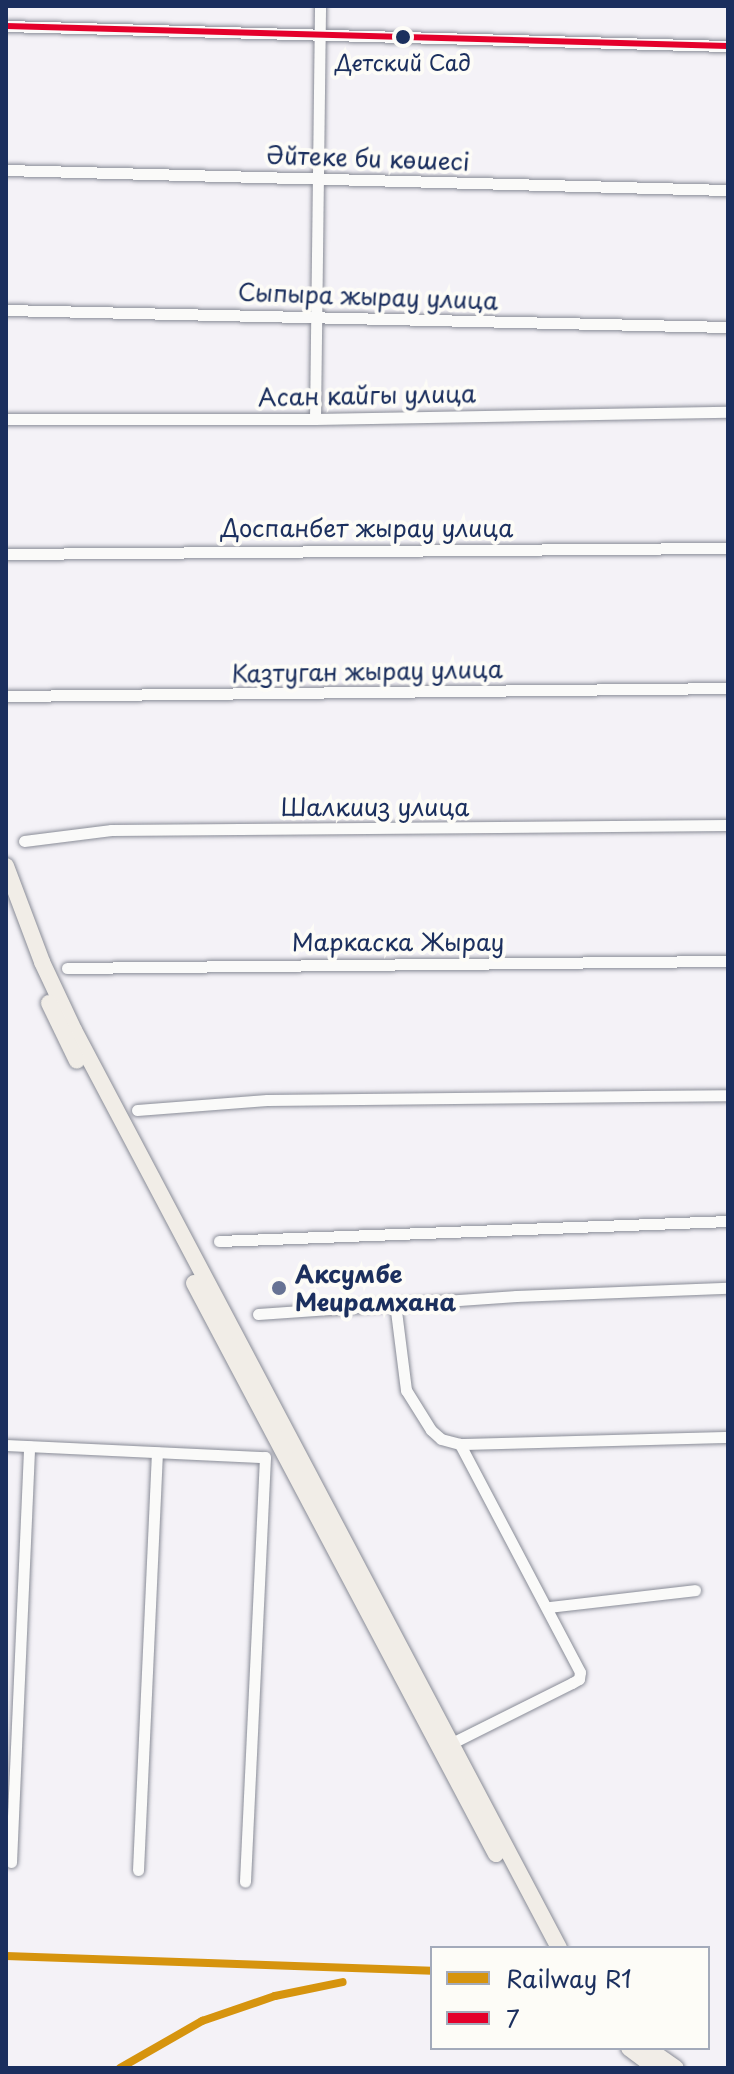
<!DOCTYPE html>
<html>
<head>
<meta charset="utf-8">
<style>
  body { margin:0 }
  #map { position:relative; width:734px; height:2074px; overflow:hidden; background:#f4f2f7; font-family:"Playpen Sans",sans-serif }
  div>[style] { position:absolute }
  .roads { filter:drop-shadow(0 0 2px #898c97) drop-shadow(0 0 2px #898c97) }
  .minor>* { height:11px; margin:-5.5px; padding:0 5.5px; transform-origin:5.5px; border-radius:5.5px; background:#fafaf9 }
  .highway>* { height:16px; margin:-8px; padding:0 8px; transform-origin:8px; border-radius:8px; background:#f1ede7 }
  .bus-1>* { height:6px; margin:-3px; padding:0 3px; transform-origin:3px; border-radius:3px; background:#e4002b }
  .rail-1>* { height:8px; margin:-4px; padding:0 4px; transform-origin:4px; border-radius:4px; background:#d6940e }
  .dots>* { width:22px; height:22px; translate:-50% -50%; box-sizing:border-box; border:4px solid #fdfcf7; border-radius:50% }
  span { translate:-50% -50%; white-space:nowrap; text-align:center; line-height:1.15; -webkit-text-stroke:8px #fdfcf7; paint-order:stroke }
  .bus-label { font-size:22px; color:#1b2f5e }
  .street-label { font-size:24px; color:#1b2f5e }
  .poi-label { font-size:24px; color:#1b2f5e; font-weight:700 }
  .left { translate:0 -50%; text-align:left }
  .frame { position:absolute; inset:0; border:8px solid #1b2f5e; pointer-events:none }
  .legend { position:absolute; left:430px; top:1946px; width:280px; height:104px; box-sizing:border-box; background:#fdfcf7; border:2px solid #a3aaba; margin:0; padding:10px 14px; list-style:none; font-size:24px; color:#1b2f5e }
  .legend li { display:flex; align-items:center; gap:16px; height:40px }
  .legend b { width:40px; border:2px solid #a3aaba }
</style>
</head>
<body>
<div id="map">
  <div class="roads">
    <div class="minor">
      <i style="left:6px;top:26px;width:722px;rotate:1.59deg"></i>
      <i style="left:6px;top:170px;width:722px;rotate:1.59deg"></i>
      <i style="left:6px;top:310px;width:722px;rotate:1.35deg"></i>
      <i style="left:6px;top:419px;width:309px"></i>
      <i style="left:315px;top:419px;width:413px;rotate:-1deg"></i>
      <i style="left:315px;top:419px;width:413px;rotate:-89.3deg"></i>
      <i style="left:6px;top:554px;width:722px;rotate:-0.48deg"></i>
      <i style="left:6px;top:696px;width:722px;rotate:-0.63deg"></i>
      <i style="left:24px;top:841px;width:88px;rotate:-7.2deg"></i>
      <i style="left:111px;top:830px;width:617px;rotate:-0.46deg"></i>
      <i style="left:67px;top:968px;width:661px;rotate:-0.61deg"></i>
      <i style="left:137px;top:1110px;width:130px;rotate:-4.4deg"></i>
      <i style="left:267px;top:1100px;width:461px;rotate:-0.6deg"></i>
      <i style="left:219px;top:1241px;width:509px;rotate:-2.25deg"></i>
      <i style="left:395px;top:1303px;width:88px;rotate:82.8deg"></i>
      <i style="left:406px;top:1390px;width:47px;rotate:58deg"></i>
      <i style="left:431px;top:1430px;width:13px;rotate:42deg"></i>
      <i style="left:441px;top:1439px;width:20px;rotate:15deg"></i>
      <i style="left:258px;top:1314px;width:259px;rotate:-4deg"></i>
      <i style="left:516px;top:1296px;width:212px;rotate:-2.2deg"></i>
      <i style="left:6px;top:1445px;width:259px;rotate:2.7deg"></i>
      <i style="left:265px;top:1457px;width:425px;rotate:92.7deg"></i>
      <i style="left:549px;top:1607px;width:147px;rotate:-6.6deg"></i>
      <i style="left:450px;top:1744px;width:136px;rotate:-26.6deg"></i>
      <i style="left:572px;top:1683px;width:8px;rotate:-30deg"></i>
      <i style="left:579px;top:1679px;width:7px;rotate:-82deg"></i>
      <i style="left:580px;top:1672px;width:258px;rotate:-117.8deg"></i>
      <i style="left:460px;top:1444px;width:268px;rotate:-1.5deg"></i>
      <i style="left:11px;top:1862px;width:416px;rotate:-87.5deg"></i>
      <i style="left:138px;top:1870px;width:418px;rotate:-87.4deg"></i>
    </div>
    <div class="highway">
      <i style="left:6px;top:866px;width:103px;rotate:69.4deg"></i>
      <i style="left:42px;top:962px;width:75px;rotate:64.8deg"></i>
      <i style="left:74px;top:1030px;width:1038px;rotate:62.15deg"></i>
      <i style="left:49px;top:1003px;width:64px;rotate:64.2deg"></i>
      <i style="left:194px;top:1283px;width:646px;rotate:62.13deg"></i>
      <i style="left:629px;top:2048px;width:34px;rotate:37deg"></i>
      <i style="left:647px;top:2048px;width:35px;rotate:35deg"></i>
    </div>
  </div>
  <div class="bus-1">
    <i style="left:6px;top:26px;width:722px;rotate:1.59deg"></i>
  </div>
  <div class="rail-1">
    <i style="left:6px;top:1956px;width:426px;rotate:2deg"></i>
    <i style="left:120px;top:2068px;width:95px;rotate:-29.8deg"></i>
    <i style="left:202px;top:2021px;width:77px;rotate:-18.9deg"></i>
    <i style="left:275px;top:1996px;width:69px;rotate:-11.6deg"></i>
  </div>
  <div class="dots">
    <i style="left:403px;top:37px;background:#1b2f5e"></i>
    <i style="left:279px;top:1288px;background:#677394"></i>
  </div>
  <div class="bus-label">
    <span style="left:403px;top:62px">Детский Сад</span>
  </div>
  <div class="street-label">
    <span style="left:368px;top:158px;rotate:2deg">Әйтеке би көшесі</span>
    <span style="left:368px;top:296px;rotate:2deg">Сыпыра жырау улица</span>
    <span style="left:367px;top:395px;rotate:-1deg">Асан кайгы улица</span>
    <span style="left:367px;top:528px">Доспанбет жырау улица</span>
    <span style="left:367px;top:671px;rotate:-1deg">Казтуган жырау улица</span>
    <span style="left:375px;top:807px">Шалкииз улица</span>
    <span style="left:398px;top:942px">Маркаска Жырау</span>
  </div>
  <div class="poi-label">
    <span class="left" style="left:295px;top:1288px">Аксумбе<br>Меирамхана</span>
  </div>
  <div class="frame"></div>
  <ul class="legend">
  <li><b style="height:10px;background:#d6940e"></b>Railway R1</li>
  <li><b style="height:10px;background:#e4002b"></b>7</li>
  </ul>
</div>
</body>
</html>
